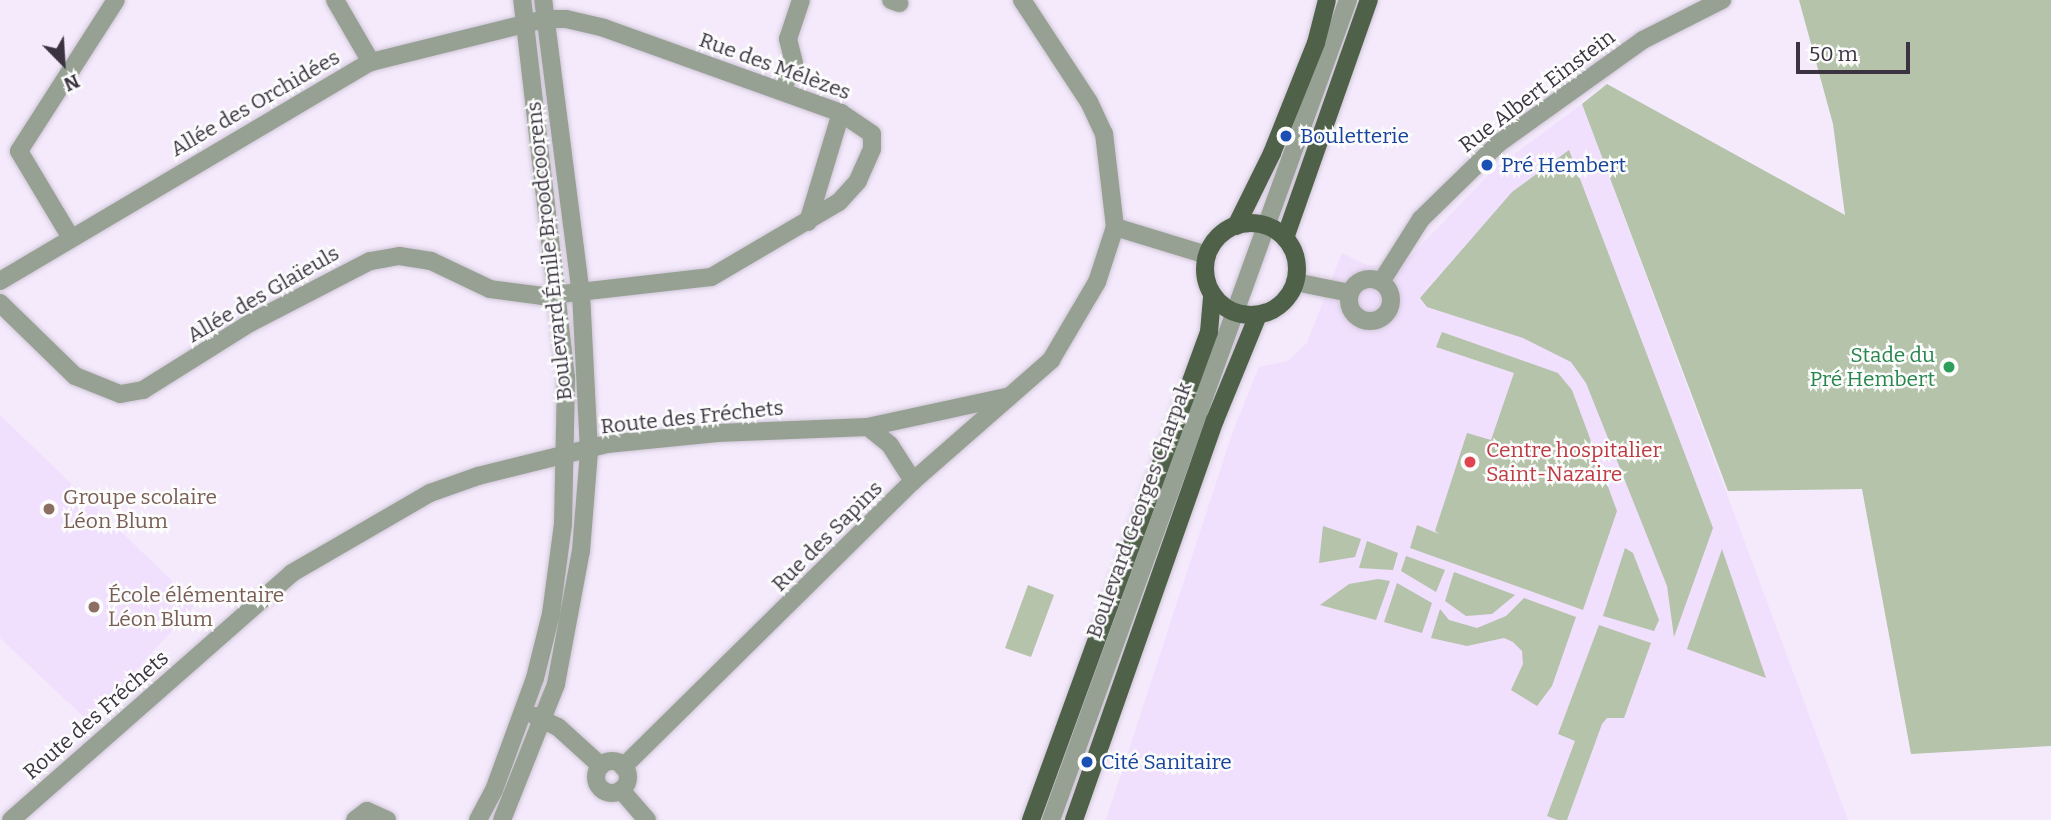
<!DOCTYPE html>
<html>
<head>
<meta charset="utf-8">
<style>
  body { margin:0 }
  #map { position:relative; width:2051px; height:820px; overflow:hidden; background:#f4eafc; font-family:Bitter,serif }
  div>[style] { position:absolute }
  .built>* { inset:0; background:#f0dffd }
  .green>* { inset:0; background:#b4c3a9 }
  .roads { filter:drop-shadow(0 0 2px #cfc6d6) drop-shadow(0 0 2px #cfc6d6) }
  .minor>* { height:18px; margin:-9px; padding:0 9px; transform-origin:9px; border-radius:9px; background:#96a193 }
  .minor>.ring { margin:-9px; padding:0; box-sizing:content-box; background:none; border:18px solid #96a193; border-radius:50% }
  .major>* { height:18px; margin:-9px; padding:0 9px; transform-origin:9px; border-radius:9px; background:#4f6149 }
  .major>.ring { margin:-9px; padding:0; box-sizing:content-box; background:none; border:18px solid #4f6149; border-radius:50% }
  .dots>* { width:19px; height:19px; translate:-50% -50%; box-sizing:border-box; border:4px solid #fcfcfc; border-radius:50% }
  span { translate:-50% -50%; white-space:nowrap; text-align:center; line-height:1.15; -webkit-text-stroke:5px #fcfcfc; paint-order:stroke }
  .street-label { font-size:21px; color:#3b3440 }
  .transit-label { font-size:21px; color:#164399 }
  .left { translate:0 -50%; text-align:left }
  .leisure-label { font-size:21px; color:#27864d }
  .right { translate:-100% -50%; text-align:right }
  .health-label { font-size:21px; color:#be3a42 }
  .education-label { font-size:21px; color:#785e54 }
  .north { position:absolute; left:28px; top:28px; width:70px; height:70px; -webkit-text-stroke:5px #fcfcfc; paint-order:stroke; rotate:156deg; font-size:19px; font-weight:700; line-height:28px; text-align:center; color:#3b3440 }
  .north::after { content:''; display:block; margin:auto; width:24px; height:32px; background:#3b3440; clip-path:polygon(50% 0,100% 100%,50% 72%,0 100%) }
  .scale { position:absolute; left:1796px; top:42px; width:114px; height:32px; box-sizing:border-box; border:4px solid #3b3440; border-top:0; padding-left:9px; font-size:21px; line-height:24px; white-space:nowrap; color:#3b3440; -webkit-text-stroke:5px #fcfcfc; paint-order:stroke }
</style>
</head>
<body>
<div id="map">
  <div class="built">
    <i style="clip-path:polygon(1582px 104px,1848px 820px,1106px 820px,1232px 434px,1259px 367px,1288px 361px,1307px 343px,1342px 253px,1367px 265px,1401px 266px,1494px 169px)"></i>
    <i style="clip-path:polygon(0 415px,196px 604px,89px 722px,0 638px)"></i>
  </div>
  <div class="green">
    <i style="clip-path:polygon(1799px 0,2051px 0,2051px 746px,1911px 754px,1862px 489px,1728px 491px,1582px 104px,1607px 84px,1845px 215px,1833px 124px)"></i>
    <i style="clip-path:polygon(1569px 150px,1713px 528px,1674px 637px,1667px 586px,1586px 383px,1571px 362px,1523px 338px,1427px 307px,1420px 298px,1512px 192px)"></i>
    <i style="clip-path:polygon(1442px 332px,1558px 373px,1572px 390px,1617px 511px,1583px 610px,1410px 548px,1417px 525px,1439px 534px,1435px 531px,1467px 433px,1491px 440px,1514px 373px,1436px 347px)"></i>
    <i style="clip-path:polygon(1323px 526px,1361px 539px,1355px 557px,1319px 563px)"></i>
    <i style="clip-path:polygon(1367px 541px,1398px 553px,1393px 570px,1359px 568px)"></i>
    <i style="clip-path:polygon(1625px 548px,1633px 553px,1659px 620px,1654px 631px,1603px 616px)"></i>
    <i style="clip-path:polygon(1722px 549px,1766px 678px,1687px 649px)"></i>
    <i style="clip-path:polygon(1406px 556px,1445px 570px,1436px 592px,1401px 571px)"></i>
    <i style="clip-path:polygon(1454px 572px,1515px 595px,1492px 614px,1466px 616px,1445px 601px)"></i>
    <i style="clip-path:polygon(1378px 579px,1390px 581px,1376px 620px,1320px 605px,1349px 584px)"></i>
    <i style="clip-path:polygon(1397px 583px,1432px 603px,1422px 633px,1384px 622px)"></i>
    <i style="clip-path:polygon(1028px 585px,1054px 595px,1031px 657px,1005px 648px)"></i>
    <i style="clip-path:polygon(1524px 598px,1576px 617px,1552px 686px,1537px 706px,1511px 690px,1523px 664px,1522px 651px,1513px 642px,1504px 638px,1467px 646px,1431px 638px,1440px 609px,1449px 620px,1477px 628px,1506px 616px)"></i>
    <i style="clip-path:polygon(1599px 625px,1651px 643px,1624px 718px,1607px 718px,1602px 724px,1567px 820px,1558px 820px,1547px 816px,1575px 741px,1558px 734px)"></i>
  </div>
  <div class="roads">
    <div class="minor">
      <i style="left:335px;top:0;width:72px;rotate:59.9deg"></i>
      <i style="left:891px;top:0;width:9px;rotate:21deg"></i>
      <i style="left:782px;top:91px;width:30px;rotate:-67deg"></i>
      <i style="left:794px;top:63px;width:25px;rotate:-104deg"></i>
      <i style="left:788px;top:39px;width:41px;rotate:-71.6deg"></i>
      <i style="left:808px;top:222px;width:114px;rotate:-73.2deg"></i>
      <i style="left:1115px;top:227px;width:96px;rotate:16.9deg"></i>
      <i style="left:71px;top:238px;width:101px;rotate:-120.9deg"></i>
      <i style="left:19px;top:151px;width:179px;rotate:-57.3deg"></i>
      <i class="ring" style="left:1349px;top:279px;width:24px;height:24px"></i>
      <i style="left:0;top:281px;width:431px;rotate:-30.6deg"></i>
      <i style="left:371px;top:62px;width:179px;rotate:-13.9deg"></i>
      <i style="left:545px;top:19px;width:21px"></i>
      <i style="left:566px;top:19px;width:39px;rotate:13deg"></i>
      <i style="left:604px;top:28px;width:252px;rotate:19.7deg"></i>
      <i style="left:841px;top:113px;width:37px;rotate:34deg"></i>
      <i style="left:872px;top:134px;width:15px;rotate:90deg"></i>
      <i style="left:872px;top:149px;width:35px;rotate:114deg"></i>
      <i style="left:858px;top:181px;width:28px;rotate:132deg"></i>
      <i style="left:839px;top:202px;width:148px;rotate:149.6deg"></i>
      <i style="left:711px;top:277px;width:169px;rotate:173.5deg"></i>
      <i style="left:543px;top:296px;width:53px;rotate:-172.5deg"></i>
      <i style="left:490px;top:289px;width:65px;rotate:-154.6deg"></i>
      <i style="left:431px;top:261px;width:32px;rotate:-171deg"></i>
      <i style="left:399px;top:256px;width:29px;rotate:170deg"></i>
      <i style="left:370px;top:261px;width:135px;rotate:152.7deg"></i>
      <i style="left:250px;top:323px;width:126px;rotate:147.9deg"></i>
      <i style="left:143px;top:390px;width:23px;rotate:170deg"></i>
      <i style="left:120px;top:394px;width:48px;rotate:-158.2deg"></i>
      <i style="left:75px;top:376px;width:105px;rotate:-135.8deg"></i>
      <i style="left:1295px;top:282px;width:56px;rotate:11.3deg"></i>
      <i style="left:1381px;top:282px;width:75px;rotate:-57.6deg"></i>
      <i style="left:1421px;top:219px;width:109px;rotate:-44.3deg"></i>
      <i style="left:1499px;top:143px;width:177px;rotate:-35.6deg"></i>
      <i style="left:1643px;top:40px;width:89px;rotate:-26.9deg"></i>
      <i style="left:868px;top:427px;width:28px;rotate:39deg"></i>
      <i style="left:890px;top:445px;width:43px;rotate:57.4deg"></i>
      <i style="left:535px;top:716px;width:25px;rotate:26deg"></i>
      <i style="left:558px;top:727px;width:58px;rotate:42.2deg"></i>
      <i class="ring" style="left:596px;top:761px;width:14px;height:14px"></i>
      <i style="left:623px;top:767px;width:407px;rotate:-44.6deg"></i>
      <i style="left:913px;top:481px;width:184px;rotate:-41.2deg"></i>
      <i style="left:1051px;top:360px;width:91px;rotate:-59.5deg"></i>
      <i style="left:1097px;top:282px;width:58px;rotate:-71.9deg"></i>
      <i style="left:1115px;top:227px;width:94px;rotate:-96.7deg"></i>
      <i style="left:1104px;top:134px;width:35px;rotate:-115deg"></i>
      <i style="left:1089px;top:102px;width:122px;rotate:-123.3deg"></i>
      <i style="left:621px;top:790px;width:40px;rotate:49deg"></i>
      <i style="left:11px;top:820px;width:374px;rotate:-41.3deg"></i>
      <i style="left:292px;top:573px;width:160px;rotate:-30.1deg"></i>
      <i style="left:430px;top:493px;width:51px;rotate:-19.5deg"></i>
      <i style="left:478px;top:476px;width:133px;rotate:-13.9deg"></i>
      <i style="left:607px;top:444px;width:111px;rotate:-5.7deg"></i>
      <i style="left:717px;top:433px;width:151px;rotate:-2.3deg"></i>
      <i style="left:868px;top:427px;width:145px;rotate:-12.3deg"></i>
      <i style="left:355px;top:820px;width:15px;rotate:-37deg"></i>
      <i style="left:367px;top:811px;width:22px;rotate:24deg"></i>
      <i style="left:478px;top:820px;width:34px;rotate:-62deg"></i>
      <i style="left:494px;top:790px;width:119px;rotate:-69.9deg"></i>
      <i style="left:535px;top:678px;width:66px;rotate:-76deg"></i>
      <i style="left:551px;top:614px;width:91px;rotate:-82.4deg"></i>
      <i style="left:563px;top:524px;width:146px;rotate:-88.8deg"></i>
      <i style="left:566px;top:378px;width:381px;rotate:-96.6deg"></i>
      <i style="left:502px;top:820px;width:146px;rotate:-68.3deg"></i>
      <i style="left:556px;top:684px;width:135px;rotate:-79.4deg"></i>
      <i style="left:581px;top:551px;width:100px;rotate:-85.4deg"></i>
      <i style="left:589px;top:451px;width:156px;rotate:-92.9deg"></i>
      <i style="left:581px;top:295px;width:297px;rotate:-97.3deg"></i>
      <i style="left:1051px;top:820px;width:872px;rotate:-70.09deg"></i>
    </div>
    <div class="major">
      <i class="ring" style="left:1205px;top:223px;width:74px;height:74px"></i>
      <i style="left:1236px;top:226px;width:81px;rotate:-63.7deg"></i>
      <i style="left:1272px;top:153px;width:118px;rotate:-68.2deg"></i>
      <i style="left:1316px;top:43px;width:44px;rotate:-75.7deg"></i>
      <i style="left:1285px;top:238px;width:252px;rotate:-70.6deg"></i>
      <i style="left:1031px;top:820px;width:519px;rotate:-69.96deg"></i>
      <i style="left:1209px;top:332px;width:38px;rotate:-85deg"></i>
      <i style="left:1074px;top:820px;width:424px;rotate:-70.6deg"></i>
      <i style="left:1215px;top:420px;width:113px;rotate:-67.7deg"></i>
    </div>
  </div>
  <div class="dots">
    <i style="left:1286px;top:136px;background:#1a4fb4"></i>
    <i style="left:1487px;top:165px;background:#1a4fb4"></i>
    <i style="left:1949px;top:367px;background:#2e9e5b"></i>
    <i style="left:1470px;top:462px;background:#e0444e"></i>
    <i style="left:49px;top:509px;background:#8d6e63"></i>
    <i style="left:94px;top:607px;background:#8d6e63"></i>
    <i style="left:1087px;top:762px;background:#1a4fb4"></i>
  </div>
  <div class="street-label">
    <span style="left:775px;top:66px;rotate:20deg">Rue des Mélèzes</span>
    <span style="left:1537px;top:91px;rotate:-37deg">Rue Albert Einstein</span>
    <span style="left:255px;top:103px;rotate:-30deg">Allée des Orchidées</span>
    <span style="left:549px;top:251px;rotate:-96deg">Boulevard Émile Broodcoorens</span>
    <span style="left:263px;top:294px;rotate:-30deg">Allée des Glaïeuls</span>
    <span style="left:692px;top:417px;rotate:-6deg">Route des Fréchets</span>
    <span style="left:1139px;top:510px;rotate:-70deg">Boulevard Georges Charpak</span>
    <span style="left:827px;top:536px;rotate:-45deg">Rue des Sapins</span>
    <span style="left:96px;top:715px;rotate:-41deg">Route des Fréchets</span>
  </div>
  <div class="transit-label">
    <span class="left" style="left:1300px;top:136px">Bouletterie</span>
    <span class="left" style="left:1501px;top:165px">Pré Hembert</span>
    <span class="left" style="left:1101px;top:762px">Cité Sanitaire</span>
  </div>
  <div class="leisure-label">
    <span class="right" style="left:1935px;top:367px">Stade du<br>Pré Hembert</span>
  </div>
  <div class="health-label">
    <span class="left" style="left:1486px;top:462px">Centre hospitalier<br>Saint-Nazaire</span>
  </div>
  <div class="education-label">
    <span class="left" style="left:63px;top:509px">Groupe scolaire<br>Léon Blum</span>
    <span class="left" style="left:108px;top:607px">École élémentaire<br>Léon Blum</span>
  </div>
  <div class="north">N</div>
  <div class="scale">50 m</div>
</div>
</body>
</html>
